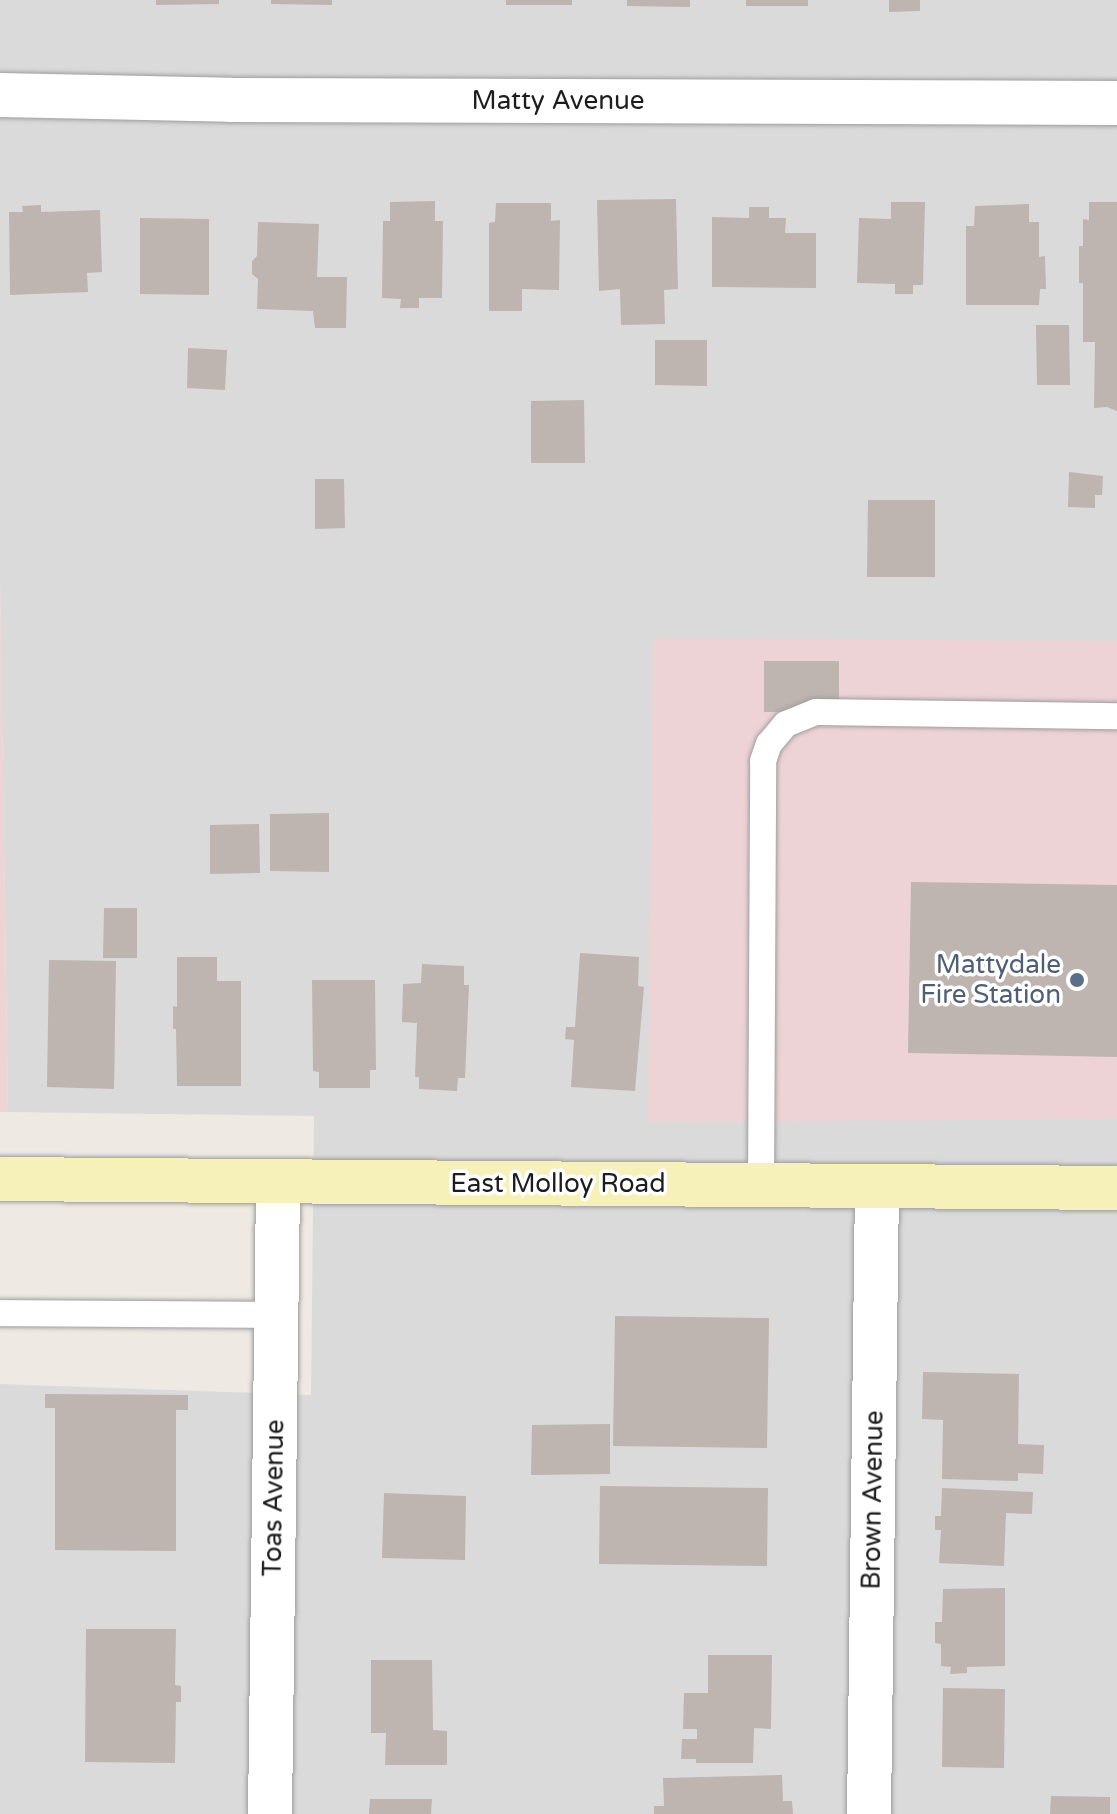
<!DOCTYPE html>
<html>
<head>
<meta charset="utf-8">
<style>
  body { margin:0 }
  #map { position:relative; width:1117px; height:1814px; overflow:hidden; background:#eee9e3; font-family:"Varela Round",sans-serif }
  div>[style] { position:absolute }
  .residential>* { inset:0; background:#dbdada }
  .commercial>* { inset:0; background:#eed3d6 }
  .building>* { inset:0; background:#beb4b0 }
  .roads { filter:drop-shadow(0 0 2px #9e9e9e) drop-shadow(0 0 2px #9e9e9e) }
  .lane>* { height:26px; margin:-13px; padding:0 13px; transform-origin:13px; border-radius:13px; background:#fff }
  .street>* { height:44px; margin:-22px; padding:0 22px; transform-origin:22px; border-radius:22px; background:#fff }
  .secondary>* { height:44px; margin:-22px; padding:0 22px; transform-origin:22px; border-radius:22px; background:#f6f0b9 }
  .dots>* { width:22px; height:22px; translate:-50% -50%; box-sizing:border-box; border:4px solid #fff; border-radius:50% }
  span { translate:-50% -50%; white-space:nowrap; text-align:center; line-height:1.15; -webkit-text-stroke:7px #fff; paint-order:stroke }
  .street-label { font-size:26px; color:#1d1d1d }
  .service-label { font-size:26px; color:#4e5e75 }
  .right { translate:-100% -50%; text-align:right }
</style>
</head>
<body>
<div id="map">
  <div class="residential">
    <i style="clip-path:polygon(0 0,1117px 0,1117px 1814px,0 1814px,0 1384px,311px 1395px,314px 1116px,8px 1112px,0 581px)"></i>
  </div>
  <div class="commercial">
    <i style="clip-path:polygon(0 581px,8px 1112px,0 1112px)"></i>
    <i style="clip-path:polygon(653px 639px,1117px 641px,1117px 1119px,648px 1122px)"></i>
  </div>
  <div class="building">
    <i style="clip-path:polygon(156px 0,219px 0,219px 4px,156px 5px)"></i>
    <i style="clip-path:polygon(271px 0,332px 0,332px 5px,271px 4px)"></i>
    <i style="clip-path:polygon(506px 0,572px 0,572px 5px,506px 5px)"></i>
    <i style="clip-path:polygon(627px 0,690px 0,690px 7px,627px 6px)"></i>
    <i style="clip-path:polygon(746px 0,808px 0,808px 6px,746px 6px)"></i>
    <i style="clip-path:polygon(889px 0,920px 0,920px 11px,889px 12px)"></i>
    <i style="clip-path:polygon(676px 199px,678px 289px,664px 290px,665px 324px,621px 325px,620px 289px,599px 291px,597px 200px)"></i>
    <i style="clip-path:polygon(435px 201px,435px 221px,443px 221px,442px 298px,419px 298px,419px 308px,400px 308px,401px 299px,382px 298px,383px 221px,390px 221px,390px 202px)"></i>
    <i style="clip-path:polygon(891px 202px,925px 202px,923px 285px,913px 285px,913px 294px,895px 294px,895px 284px,857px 283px,859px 218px,891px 219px)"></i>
    <i style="clip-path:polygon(1089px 202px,1117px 202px,1117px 411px,1107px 407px,1094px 408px,1095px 342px,1083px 342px,1083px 283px,1079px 283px,1079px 246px,1083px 246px,1083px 219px,1089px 220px)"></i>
    <i style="clip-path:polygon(496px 203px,551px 203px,551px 221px,560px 220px,559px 290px,522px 289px,522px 311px,489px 311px,489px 223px,495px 222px)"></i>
    <i style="clip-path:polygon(1029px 204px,1029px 222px,1039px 222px,1039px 257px,1045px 256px,1046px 289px,1040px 289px,1039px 305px,966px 305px,966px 226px,974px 226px,975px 206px)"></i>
    <i style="clip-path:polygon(41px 205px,41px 212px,100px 210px,102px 272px,87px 273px,88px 292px,10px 295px,9px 212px,23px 212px,22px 206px)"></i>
    <i style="clip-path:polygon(749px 207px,769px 207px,769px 218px,786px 218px,785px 233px,816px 233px,816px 288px,712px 287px,712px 217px,749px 218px)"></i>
    <i style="clip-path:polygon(140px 218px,209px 219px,209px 295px,140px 294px)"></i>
    <i style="clip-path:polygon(258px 222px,319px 224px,317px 277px,347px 277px,346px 328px,315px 328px,313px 311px,257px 309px,258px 279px,252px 274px,252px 261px,257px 256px)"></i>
    <i style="clip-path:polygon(1036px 325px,1069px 325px,1070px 385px,1037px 385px)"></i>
    <i style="clip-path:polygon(655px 340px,707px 340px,707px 386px,655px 385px)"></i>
    <i style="clip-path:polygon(188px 348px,227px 350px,225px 390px,187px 388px)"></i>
    <i style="clip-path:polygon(584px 400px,585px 463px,531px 463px,531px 401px)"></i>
    <i style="clip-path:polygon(1069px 472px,1103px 476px,1102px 495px,1095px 495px,1095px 508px,1068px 507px)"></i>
    <i style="clip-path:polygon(315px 479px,344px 479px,345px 528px,315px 529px)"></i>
    <i style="clip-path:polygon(868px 500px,935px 500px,935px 577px,867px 577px)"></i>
    <i style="clip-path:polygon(764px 661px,839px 661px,839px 712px,764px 712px)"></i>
    <i style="clip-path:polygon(329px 813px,329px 872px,270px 871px,270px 814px)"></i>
    <i style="clip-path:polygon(259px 824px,260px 873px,210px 874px,210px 825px)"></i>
    <i style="clip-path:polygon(911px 882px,1117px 885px,1117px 1057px,908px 1053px)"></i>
    <i style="clip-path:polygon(104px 908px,137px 908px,137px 958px,103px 958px)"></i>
    <i style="clip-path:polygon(580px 953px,639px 957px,638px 986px,644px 987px,635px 1091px,571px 1087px,574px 1040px,565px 1039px,566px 1027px,575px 1027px)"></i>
    <i style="clip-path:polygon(177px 957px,217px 957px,217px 981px,241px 981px,241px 1086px,177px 1086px,176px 1029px,173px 1029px,173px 1006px,177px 1007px)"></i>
    <i style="clip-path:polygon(49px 960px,116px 961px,114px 1089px,47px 1087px)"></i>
    <i style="clip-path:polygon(422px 964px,464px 966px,464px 985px,469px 985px,465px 1078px,458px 1078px,457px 1091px,419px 1089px,419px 1077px,415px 1077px,417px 1023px,402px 1022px,403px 984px,421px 983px)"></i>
    <i style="clip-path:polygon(312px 980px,375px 980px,376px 1070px,370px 1070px,370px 1088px,319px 1088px,319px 1072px,313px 1071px)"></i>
    <i style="clip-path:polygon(615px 1316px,769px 1318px,767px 1448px,613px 1446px)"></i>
    <i style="clip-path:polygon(923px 1372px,1019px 1374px,1018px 1444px,1044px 1445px,1043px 1474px,1018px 1473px,1018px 1481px,942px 1479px,943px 1420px,922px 1419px)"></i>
    <i style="clip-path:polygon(45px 1394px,188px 1395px,188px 1410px,176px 1410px,176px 1551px,55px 1550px,55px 1408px,45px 1408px)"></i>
    <i style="clip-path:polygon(610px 1424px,610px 1474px,531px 1475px,532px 1425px)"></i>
    <i style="clip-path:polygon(600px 1486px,768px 1488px,767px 1566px,599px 1564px)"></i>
    <i style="clip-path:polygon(942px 1488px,1033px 1492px,1032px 1514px,1006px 1513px,1004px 1566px,939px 1563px,941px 1530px,935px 1530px,935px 1516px,941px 1516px)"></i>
    <i style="clip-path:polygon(384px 1493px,466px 1496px,465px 1560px,382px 1558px)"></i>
    <i style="clip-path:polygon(1005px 1588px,1005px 1666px,967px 1667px,967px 1673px,950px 1674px,951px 1667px,941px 1666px,941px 1644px,935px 1643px,935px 1622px,942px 1622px,943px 1589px)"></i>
    <i style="clip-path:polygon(86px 1629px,176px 1629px,175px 1685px,181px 1686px,181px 1702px,176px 1702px,175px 1763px,85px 1762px)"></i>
    <i style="clip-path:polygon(708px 1655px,772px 1655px,771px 1729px,754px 1728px,753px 1763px,696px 1763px,696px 1759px,681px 1759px,682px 1739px,697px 1739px,697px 1729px,683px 1729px,684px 1693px,708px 1693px)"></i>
    <i style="clip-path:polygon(371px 1660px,432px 1660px,433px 1730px,447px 1731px,447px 1765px,385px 1765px,386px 1733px,371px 1733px)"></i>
    <i style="clip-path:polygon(943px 1688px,1005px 1689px,1004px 1768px,942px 1767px)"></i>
    <i style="clip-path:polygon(782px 1775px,783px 1801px,792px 1801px,793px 1814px,654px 1814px,654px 1806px,664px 1806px,663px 1778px)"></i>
    <i style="clip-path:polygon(1051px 1796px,1110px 1797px,1110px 1814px,1050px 1814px)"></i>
    <i style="clip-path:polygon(370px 1799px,432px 1799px,431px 1814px,369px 1814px)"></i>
  </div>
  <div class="roads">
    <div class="lane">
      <i style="left:761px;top:1186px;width:425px;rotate:-89.7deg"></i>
      <i style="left:763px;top:761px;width:18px;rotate:-71deg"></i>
      <i style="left:769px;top:744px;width:26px;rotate:-50deg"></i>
      <i style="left:786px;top:724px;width:32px;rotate:-22deg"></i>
      <i style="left:816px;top:712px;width:301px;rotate:0.8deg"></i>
      <i style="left:0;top:1313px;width:276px;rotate:0.4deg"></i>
    </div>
    <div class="street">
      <i style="left:0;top:95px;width:230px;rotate:1.2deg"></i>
      <i style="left:230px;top:100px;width:887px;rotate:0.19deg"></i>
      <i style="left:270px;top:1814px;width:632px;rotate:-89.27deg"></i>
      <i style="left:869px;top:1814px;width:627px;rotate:-89.27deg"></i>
    </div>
    <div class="secondary">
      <i style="left:0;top:1179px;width:1117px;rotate:0.46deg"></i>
    </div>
  </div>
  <div class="dots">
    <i style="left:1077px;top:980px;background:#5c6f8a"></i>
  </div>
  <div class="street-label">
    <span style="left:558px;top:101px">Matty Avenue</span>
    <span style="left:558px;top:1184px">East Molloy Road</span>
    <span style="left:274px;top:1498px;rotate:-89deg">Toas Avenue</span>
    <span style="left:873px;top:1500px;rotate:-89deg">Brown Avenue</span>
  </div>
  <div class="service-label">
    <span class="right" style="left:1061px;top:980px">Mattydale<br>Fire Station</span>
  </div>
</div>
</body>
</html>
